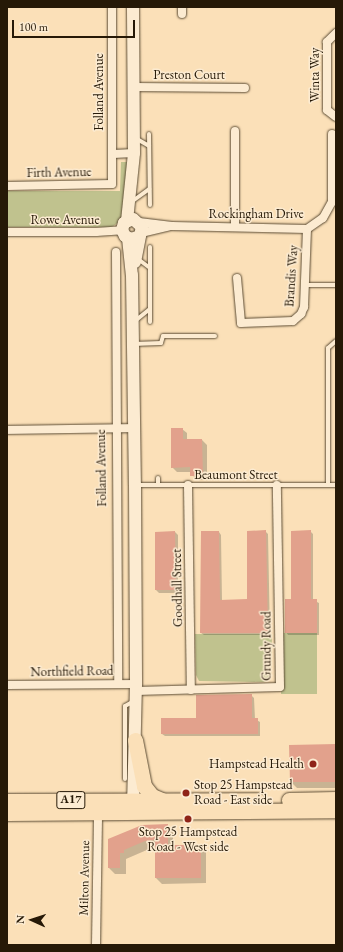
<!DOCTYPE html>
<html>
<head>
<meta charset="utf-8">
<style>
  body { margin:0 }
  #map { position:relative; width:343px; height:952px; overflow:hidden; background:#fbe0b8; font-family:"EB Garamond",serif }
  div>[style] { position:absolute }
  .green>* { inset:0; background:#c0c28e }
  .shadow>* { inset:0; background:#0003 }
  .building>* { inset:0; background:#e2a18c }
  .roads { filter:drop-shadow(0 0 1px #5b4b33) drop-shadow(0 0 1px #5b4b33) }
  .lane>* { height:4px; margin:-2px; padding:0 2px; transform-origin:2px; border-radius:2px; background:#fcebd1 }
  .street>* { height:8px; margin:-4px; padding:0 4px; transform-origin:4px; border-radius:4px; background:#fcebd1 }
  .secondary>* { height:12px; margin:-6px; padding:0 6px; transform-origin:6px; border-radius:6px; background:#fcebd1 }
  .highway>* { height:15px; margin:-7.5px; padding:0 7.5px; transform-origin:7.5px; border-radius:7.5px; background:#fbe0b8 }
  .dots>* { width:11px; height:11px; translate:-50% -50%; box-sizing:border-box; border:2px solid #fcebd1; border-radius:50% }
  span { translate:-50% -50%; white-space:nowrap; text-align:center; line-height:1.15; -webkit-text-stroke:3px #fcebd1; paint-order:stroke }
  .shield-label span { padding:1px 3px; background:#fcebd1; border:1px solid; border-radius:3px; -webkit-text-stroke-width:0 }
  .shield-label { font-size:12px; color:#261907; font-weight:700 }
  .street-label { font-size:13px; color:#261907 }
  .poi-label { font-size:13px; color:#261907 }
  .right { translate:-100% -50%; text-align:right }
  .left { translate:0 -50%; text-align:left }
  .frame { position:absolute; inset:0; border:8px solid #261907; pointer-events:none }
  .north { position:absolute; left:12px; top:900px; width:40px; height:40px; -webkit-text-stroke:3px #fcebd1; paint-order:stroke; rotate:273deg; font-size:11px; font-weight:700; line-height:16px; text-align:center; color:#261907 }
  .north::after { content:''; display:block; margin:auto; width:14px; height:18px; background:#261907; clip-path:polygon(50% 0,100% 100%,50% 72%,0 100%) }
  .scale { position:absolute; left:12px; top:20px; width:123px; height:18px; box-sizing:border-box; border:2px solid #261907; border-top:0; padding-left:5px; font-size:12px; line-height:14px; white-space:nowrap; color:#261907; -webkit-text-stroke:3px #fcebd1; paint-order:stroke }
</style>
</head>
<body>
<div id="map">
  <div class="green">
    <i style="clip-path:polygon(121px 162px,128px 162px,127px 216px,112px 227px,7px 227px,7px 191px,120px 191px)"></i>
    <i style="clip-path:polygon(281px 633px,317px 633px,317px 694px,281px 694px)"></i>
    <i style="clip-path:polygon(195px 634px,272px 634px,271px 679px,264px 682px,199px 681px,196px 675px)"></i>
  </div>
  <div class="shadow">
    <i style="clip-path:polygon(182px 429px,187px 433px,187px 440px,202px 440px,207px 445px,207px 480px,196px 480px,191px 472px,177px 472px,172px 467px)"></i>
    <i style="clip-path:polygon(265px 531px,268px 534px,270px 635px,204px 635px,201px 633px,219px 532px,221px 535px,222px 601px,248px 600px)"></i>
    <i style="clip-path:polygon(310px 531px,313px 534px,313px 600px,319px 603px,319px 635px,288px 635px,286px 632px,292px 600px)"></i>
    <i style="clip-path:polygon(175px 532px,178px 535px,178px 593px,159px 593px,156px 590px)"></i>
    <i style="clip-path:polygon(251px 695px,254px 698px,255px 719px,260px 722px,260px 736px,165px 736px,162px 734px)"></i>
    <i style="clip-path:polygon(336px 745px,336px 788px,297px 788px,291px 782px)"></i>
    <i style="clip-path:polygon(167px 825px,173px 831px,173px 846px,200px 846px,206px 852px,206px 883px,162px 884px,156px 878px,156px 846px,126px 859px,126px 874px,115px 874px,109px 868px,109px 840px)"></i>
  </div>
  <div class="building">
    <i style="clip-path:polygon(171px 428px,183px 428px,183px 439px,202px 439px,203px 476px,190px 476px,190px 467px,171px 468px)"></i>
    <i style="clip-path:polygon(266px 530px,268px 633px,200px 633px,201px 531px,219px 531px,220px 600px,247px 599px,247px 531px)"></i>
    <i style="clip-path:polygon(311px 530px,311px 599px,317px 599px,317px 633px,285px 633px,285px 599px,291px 599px,291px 531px)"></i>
    <i style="clip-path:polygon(175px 531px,176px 590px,155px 590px,155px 532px)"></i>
    <i style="clip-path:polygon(252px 694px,252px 718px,258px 718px,258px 734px,161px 734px,161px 718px,196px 718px,196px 695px)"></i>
    <i style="clip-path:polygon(336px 744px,336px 782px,290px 782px,289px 745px)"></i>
    <i style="clip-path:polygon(168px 824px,168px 845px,201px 845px,201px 878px,155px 878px,155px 840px,145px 841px,124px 850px,124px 853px,120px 853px,120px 868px,108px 868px,108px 839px,142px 825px)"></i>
  </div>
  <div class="roads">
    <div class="lane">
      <i style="left:149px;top:134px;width:71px;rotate:89.2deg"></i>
      <i style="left:137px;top:139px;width:14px;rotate:30deg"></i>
      <i style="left:134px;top:200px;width:19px;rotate:-36deg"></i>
      <i style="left:150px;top:247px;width:75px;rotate:90deg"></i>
      <i style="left:138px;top:259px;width:15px;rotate:37deg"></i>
      <i style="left:305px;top:285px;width:31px"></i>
      <i style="left:135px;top:321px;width:19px;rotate:-39deg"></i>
      <i style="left:133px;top:344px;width:28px;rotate:-2deg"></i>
      <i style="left:161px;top:343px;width:7px;rotate:-74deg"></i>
      <i style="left:163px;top:336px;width:52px"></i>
      <i style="left:136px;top:485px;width:200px"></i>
      <i style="left:158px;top:485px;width:7px;rotate:-90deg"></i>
      <i style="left:328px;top:485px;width:137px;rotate:-90deg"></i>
      <i style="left:328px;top:348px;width:11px;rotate:-41deg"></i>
      <i style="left:125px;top:779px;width:73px;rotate:-90deg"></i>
      <i style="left:125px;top:706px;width:10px;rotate:-29deg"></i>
    </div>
    <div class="street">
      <i style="left:182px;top:14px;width:7px;rotate:-90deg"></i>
      <i style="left:336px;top:33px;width:13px;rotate:135deg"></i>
      <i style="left:327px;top:42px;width:68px;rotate:90deg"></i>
      <i style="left:327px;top:110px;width:11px;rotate:38deg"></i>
      <i style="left:134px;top:87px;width:111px;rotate:0.5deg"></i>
      <i style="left:235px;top:131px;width:95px;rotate:90deg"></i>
      <i style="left:113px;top:154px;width:21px;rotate:-3deg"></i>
      <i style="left:7px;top:186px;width:105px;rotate:-1.1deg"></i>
      <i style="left:112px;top:184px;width:177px;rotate:-90deg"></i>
      <i style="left:139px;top:222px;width:33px;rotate:7deg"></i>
      <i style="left:172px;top:226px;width:135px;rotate:1.3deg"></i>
      <i style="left:307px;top:229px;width:19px;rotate:-35deg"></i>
      <i style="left:323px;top:218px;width:18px;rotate:-61deg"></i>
      <i style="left:332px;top:202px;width:68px;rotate:-90deg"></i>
      <i style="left:7px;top:232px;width:89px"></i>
      <i style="left:96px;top:232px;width:26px;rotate:-4deg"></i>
      <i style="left:141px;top:233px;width:28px;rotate:-13deg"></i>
      <i style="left:116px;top:252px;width:432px;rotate:89.7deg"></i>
      <i style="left:237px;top:278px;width:45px;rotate:84.9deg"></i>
      <i style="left:241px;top:323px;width:52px;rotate:-2.2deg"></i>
      <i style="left:293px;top:321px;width:11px;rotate:-41deg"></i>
      <i style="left:301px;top:314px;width:8px;rotate:-67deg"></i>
      <i style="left:304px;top:307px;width:78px;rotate:-87.8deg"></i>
      <i style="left:7px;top:430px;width:127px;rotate:-0.9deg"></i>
      <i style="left:188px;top:485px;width:205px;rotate:89.2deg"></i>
      <i style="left:7px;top:685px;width:129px;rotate:-0.4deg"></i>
      <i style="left:136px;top:691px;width:144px;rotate:-1.6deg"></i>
      <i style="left:280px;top:687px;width:202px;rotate:-90.9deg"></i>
      <i style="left:96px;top:945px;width:133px;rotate:-89.1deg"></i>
    </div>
    <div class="secondary">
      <i style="left:127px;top:221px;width:68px;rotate:-84.1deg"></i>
      <i style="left:134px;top:153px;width:146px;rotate:-90.4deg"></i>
      <i style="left:128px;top:238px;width:37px;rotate:84deg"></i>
      <i style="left:132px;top:275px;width:210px;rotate:89.2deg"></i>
      <i style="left:135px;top:485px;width:199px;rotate:89.7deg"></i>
      <i style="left:136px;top:684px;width:125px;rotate:91.4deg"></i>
      <i style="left:135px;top:262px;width:36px;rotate:-79deg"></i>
      <i style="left:142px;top:227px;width:12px;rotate:-138deg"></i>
      <i style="left:133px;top:219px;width:10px;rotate:156deg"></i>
      <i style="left:124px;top:223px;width:7px;rotate:106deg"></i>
      <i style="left:122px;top:230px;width:7px;rotate:63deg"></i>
      <i style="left:125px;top:236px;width:7px;rotate:27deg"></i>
      <i style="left:131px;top:239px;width:9px;rotate:-18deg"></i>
    </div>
    <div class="highway">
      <i style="left:135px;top:740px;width:47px;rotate:78.9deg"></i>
      <i style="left:144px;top:786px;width:13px;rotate:51deg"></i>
      <i style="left:152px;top:796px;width:11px;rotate:22deg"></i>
      <i style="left:289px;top:800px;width:47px;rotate:-1.2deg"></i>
      <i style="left:7px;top:801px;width:250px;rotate:-0.2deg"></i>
      <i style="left:7px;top:813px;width:329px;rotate:-0.5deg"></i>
    </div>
  </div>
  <div class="dots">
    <i style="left:313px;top:764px;background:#8f2418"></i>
    <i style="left:186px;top:793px;background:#8f2418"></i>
    <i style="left:188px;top:819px;background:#8f2418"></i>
  </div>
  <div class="shield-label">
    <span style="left:71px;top:800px">A17</span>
  </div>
  <div class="street-label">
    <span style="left:189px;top:75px">Preston Court</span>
    <span style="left:315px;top:75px;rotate:-90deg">Winta Way</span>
    <span style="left:99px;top:92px;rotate:-90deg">Folland Avenue</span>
    <span style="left:59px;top:173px;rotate:-1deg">Firth Avenue</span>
    <span style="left:256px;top:214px">Rockingham Drive</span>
    <span style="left:65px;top:220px">Rowe Avenue</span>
    <span style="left:292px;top:276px;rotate:-86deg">Brandis Way</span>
    <span style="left:102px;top:468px;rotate:-91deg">Folland Avenue</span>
    <span style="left:236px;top:475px">Beaumont Street</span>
    <span style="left:178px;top:588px;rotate:-91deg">Goodhall Street</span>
    <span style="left:267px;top:646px;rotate:-90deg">Grundy Road</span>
    <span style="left:72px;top:672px;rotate:-1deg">Northfield Road</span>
    <span style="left:85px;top:878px;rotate:-89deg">Milton Avenue</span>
  </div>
  <div class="poi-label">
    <span class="right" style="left:304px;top:764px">Hampstead Health</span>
    <span class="left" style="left:194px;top:793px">Stop 25 Hampstead<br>Road - East side</span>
    <span style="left:188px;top:840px">Stop 25 Hampstead<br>Road - West side</span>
  </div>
  <div class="frame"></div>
  <div class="north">N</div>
  <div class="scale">100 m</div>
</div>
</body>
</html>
